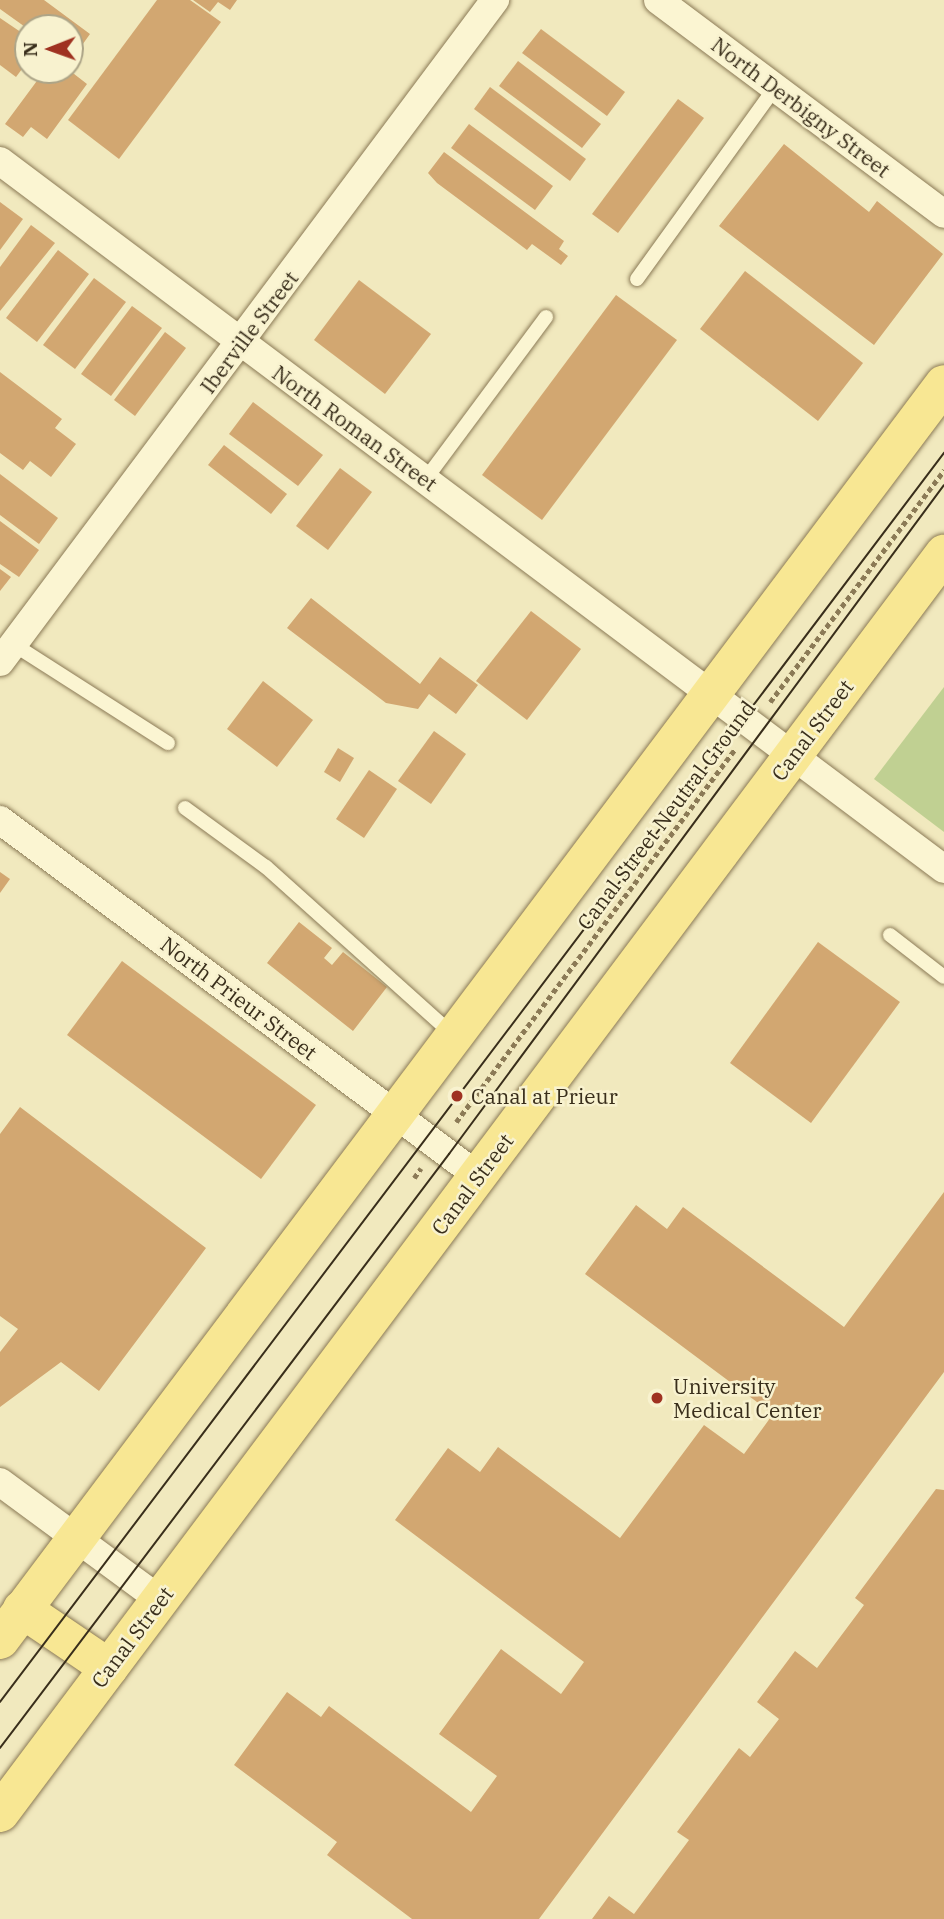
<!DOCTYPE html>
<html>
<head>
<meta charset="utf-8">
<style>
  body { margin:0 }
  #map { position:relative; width:944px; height:1919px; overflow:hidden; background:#f1e9be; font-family:"IBM Plex Serif",serif }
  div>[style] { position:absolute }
  .green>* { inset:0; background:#c0d092 }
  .building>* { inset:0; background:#d2a771 }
  .path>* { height:4.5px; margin-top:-2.25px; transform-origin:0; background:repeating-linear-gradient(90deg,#8b7a56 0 5px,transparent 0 8.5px) }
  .roads { filter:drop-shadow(0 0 2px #8b7a56) drop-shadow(0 0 2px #8b7a56) }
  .lane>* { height:14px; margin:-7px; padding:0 7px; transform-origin:7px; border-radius:7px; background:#fbf5d2 }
  .street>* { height:28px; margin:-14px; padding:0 14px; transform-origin:14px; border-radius:14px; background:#fbf5d2 }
  .primary>* { height:38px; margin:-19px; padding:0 19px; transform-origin:19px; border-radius:19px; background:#f8e793 }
  .tram>* { height:2px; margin:-1px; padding:0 1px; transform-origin:1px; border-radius:1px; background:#392e1b }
  .dots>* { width:19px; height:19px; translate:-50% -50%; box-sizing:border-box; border:4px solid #f8f2cf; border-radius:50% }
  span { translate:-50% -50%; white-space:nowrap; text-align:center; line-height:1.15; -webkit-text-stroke:5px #f8f2cf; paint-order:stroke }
  .street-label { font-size:21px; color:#392e1b }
  .poi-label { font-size:21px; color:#392e1b }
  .left { translate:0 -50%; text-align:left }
  .north { position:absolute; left:14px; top:14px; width:70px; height:70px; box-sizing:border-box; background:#f8f2cf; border:2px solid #aca487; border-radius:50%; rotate:269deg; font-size:19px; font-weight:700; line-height:28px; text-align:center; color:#392e1b }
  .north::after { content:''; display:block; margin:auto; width:24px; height:32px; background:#9f3221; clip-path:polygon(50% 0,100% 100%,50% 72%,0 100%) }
</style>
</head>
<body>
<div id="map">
  <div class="green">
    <i style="clip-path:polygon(944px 687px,944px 832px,874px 779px)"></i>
  </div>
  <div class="building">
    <i style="clip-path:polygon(0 0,44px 0,90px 34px,70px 62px,70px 28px,28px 29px,0 9px)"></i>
    <i style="clip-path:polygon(157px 0,190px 0,221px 22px,119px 159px,68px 120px)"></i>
    <i style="clip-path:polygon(193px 0,237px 0,230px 10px,218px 2px,210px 12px)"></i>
    <i style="clip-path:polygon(0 18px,28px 37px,28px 61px,16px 77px,0 65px)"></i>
    <i style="clip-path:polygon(541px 29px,625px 92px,607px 116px,522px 53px)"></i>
    <i style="clip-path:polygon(518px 61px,601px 124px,582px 148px,499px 86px)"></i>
    <i style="clip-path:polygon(45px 70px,69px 70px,87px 84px,47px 139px,31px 127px,23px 137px,5px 124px)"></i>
    <i style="clip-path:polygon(490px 87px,586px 159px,570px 181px,474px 109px)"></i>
    <i style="clip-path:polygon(678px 99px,704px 118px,618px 233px,592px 214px)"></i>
    <i style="clip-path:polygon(469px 124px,553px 186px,535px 210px,451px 148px)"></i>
    <i style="clip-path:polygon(784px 144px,869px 212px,877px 201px,943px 254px,874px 345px,719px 226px)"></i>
    <i style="clip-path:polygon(444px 152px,564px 241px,559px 249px,568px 256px,561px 265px,532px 244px,527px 250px,437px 183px,428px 173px)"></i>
    <i style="clip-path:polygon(0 202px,23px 219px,0 250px)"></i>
    <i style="clip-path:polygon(31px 225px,55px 243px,0 311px,0 267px)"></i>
    <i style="clip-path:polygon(58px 250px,89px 274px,37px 342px,6px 318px)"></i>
    <i style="clip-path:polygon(745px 271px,863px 363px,818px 421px,700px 329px)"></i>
    <i style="clip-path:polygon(94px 278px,126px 302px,75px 369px,43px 345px)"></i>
    <i style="clip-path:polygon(359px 280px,431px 334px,385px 394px,314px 340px)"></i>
    <i style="clip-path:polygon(616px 295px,677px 340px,542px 520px,482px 475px)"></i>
    <i style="clip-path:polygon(132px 306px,162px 328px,111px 396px,81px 374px)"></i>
    <i style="clip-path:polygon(165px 332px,186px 348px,135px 416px,114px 400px)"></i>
    <i style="clip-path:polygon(0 372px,62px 419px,55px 428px,76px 444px,51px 477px,30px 461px,23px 470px,0 453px)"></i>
    <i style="clip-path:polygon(253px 402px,323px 455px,298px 486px,229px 434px)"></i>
    <i style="clip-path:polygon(224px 445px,287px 494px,271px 514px,208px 465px)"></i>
    <i style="clip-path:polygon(340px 468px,372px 492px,328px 550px,296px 526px)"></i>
    <i style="clip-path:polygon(0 474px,58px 518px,39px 544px,0 515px)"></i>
    <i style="clip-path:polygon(0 521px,39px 550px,19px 577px,0 564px)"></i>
    <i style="clip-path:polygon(0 569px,11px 577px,0 591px)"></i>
    <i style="clip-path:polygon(311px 598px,420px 684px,440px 657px,478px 685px,456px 714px,429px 694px,418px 709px,386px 703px,287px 628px)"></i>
    <i style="clip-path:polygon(531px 611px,581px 649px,527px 720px,476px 681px)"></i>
    <i style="clip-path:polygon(263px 681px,313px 720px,277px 767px,227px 729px)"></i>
    <i style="clip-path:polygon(434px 731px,466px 754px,431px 804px,398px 781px)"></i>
    <i style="clip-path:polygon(338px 748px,354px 758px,340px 782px,324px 772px)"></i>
    <i style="clip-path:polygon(369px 770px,397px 789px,364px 838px,336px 819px)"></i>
    <i style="clip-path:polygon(0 872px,10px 879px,0 893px)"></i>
    <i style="clip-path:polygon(299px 922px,332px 948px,324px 958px,332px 965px,343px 952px,387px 987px,353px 1031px,267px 963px)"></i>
    <i style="clip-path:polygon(818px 942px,900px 1002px,811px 1123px,730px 1063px)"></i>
    <i style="clip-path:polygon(122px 961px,316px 1105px,261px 1179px,67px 1035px)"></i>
    <i style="clip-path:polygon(20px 1107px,206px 1248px,99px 1391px,61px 1362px,0 1407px,0 1352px,18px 1329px,0 1316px,0 1134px)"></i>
    <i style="clip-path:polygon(944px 1192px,944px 1372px,539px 1919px,412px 1919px,327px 1855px,337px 1842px,234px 1765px,287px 1692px,321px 1717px,329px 1706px,471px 1812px,497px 1776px,439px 1734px,501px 1649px,561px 1694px,584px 1662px,395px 1520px,448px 1448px,480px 1472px,498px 1447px,620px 1538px,704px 1425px,744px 1454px,773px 1414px,585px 1274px,636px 1205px,667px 1229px,683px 1207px,844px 1327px)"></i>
    <i style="clip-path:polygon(936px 1489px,944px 1490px,944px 1919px,592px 1919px,609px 1896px,634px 1914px,689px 1840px,677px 1832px,739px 1748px,750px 1757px,779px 1719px,757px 1702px,795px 1651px,817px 1668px,864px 1605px,855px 1598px)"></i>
  </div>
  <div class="path">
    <i style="left:770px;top:702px;width:290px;rotate:-53.1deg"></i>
    <i style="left:456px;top:1122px;width:467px;rotate:-53.2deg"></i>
    <i style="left:414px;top:1178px;width:12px;rotate:-55deg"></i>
  </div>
  <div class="roads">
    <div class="lane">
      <i style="left:637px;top:279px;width:236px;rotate:-54.2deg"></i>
      <i style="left:425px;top:480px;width:203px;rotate:-53.4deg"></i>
      <i style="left:13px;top:644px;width:184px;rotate:32.6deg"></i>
      <i style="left:185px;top:808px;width:100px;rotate:36.1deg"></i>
      <i style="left:266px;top:867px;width:250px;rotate:41.9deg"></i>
      <i style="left:890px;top:935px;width:68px;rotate:37.9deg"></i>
    </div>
    <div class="street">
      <i style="left:658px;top:0;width:357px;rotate:36.8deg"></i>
      <i style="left:0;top:161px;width:1180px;rotate:36.87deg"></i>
      <i style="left:0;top:662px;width:827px;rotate:-53.21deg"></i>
      <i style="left:0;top:820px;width:596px;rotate:36.68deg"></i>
      <i style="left:0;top:1482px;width:199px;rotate:36.4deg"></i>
    </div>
    <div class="primary">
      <i style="left:22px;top:1609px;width:105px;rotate:34.1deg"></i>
      <i style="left:0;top:1640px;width:1571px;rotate:-53.07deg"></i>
      <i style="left:0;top:1813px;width:1574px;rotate:-53.14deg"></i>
    </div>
  </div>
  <div class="tram">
    <i style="left:0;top:1702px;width:1566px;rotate:-52.92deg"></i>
    <i style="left:0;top:1748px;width:745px;rotate:-52.91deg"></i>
    <i style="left:449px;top:1154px;width:832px;rotate:-53.5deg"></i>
  </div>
  <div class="dots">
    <i style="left:457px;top:1096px;background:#9f3221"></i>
    <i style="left:657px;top:1398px;background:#9f3221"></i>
  </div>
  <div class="street-label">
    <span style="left:801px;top:107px;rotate:37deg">North Derbigny Street</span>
    <span style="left:249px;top:332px;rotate:-53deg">Iberville Street</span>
    <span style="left:355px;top:428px;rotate:36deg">North Roman Street</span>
    <span style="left:812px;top:730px;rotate:-53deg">Canal Street</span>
    <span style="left:666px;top:815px;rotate:-53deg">Canal Street Neutral Ground</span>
    <span style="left:239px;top:998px;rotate:37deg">North Prieur Street</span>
    <span style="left:472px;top:1184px;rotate:-53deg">Canal Street</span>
    <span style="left:132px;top:1637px;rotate:-53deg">Canal Street</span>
  </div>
  <div class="poi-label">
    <span class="left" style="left:471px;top:1096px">Canal at Prieur</span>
    <span class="left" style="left:673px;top:1398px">University<br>Medical Center</span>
  </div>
  <div class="north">N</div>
</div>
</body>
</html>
